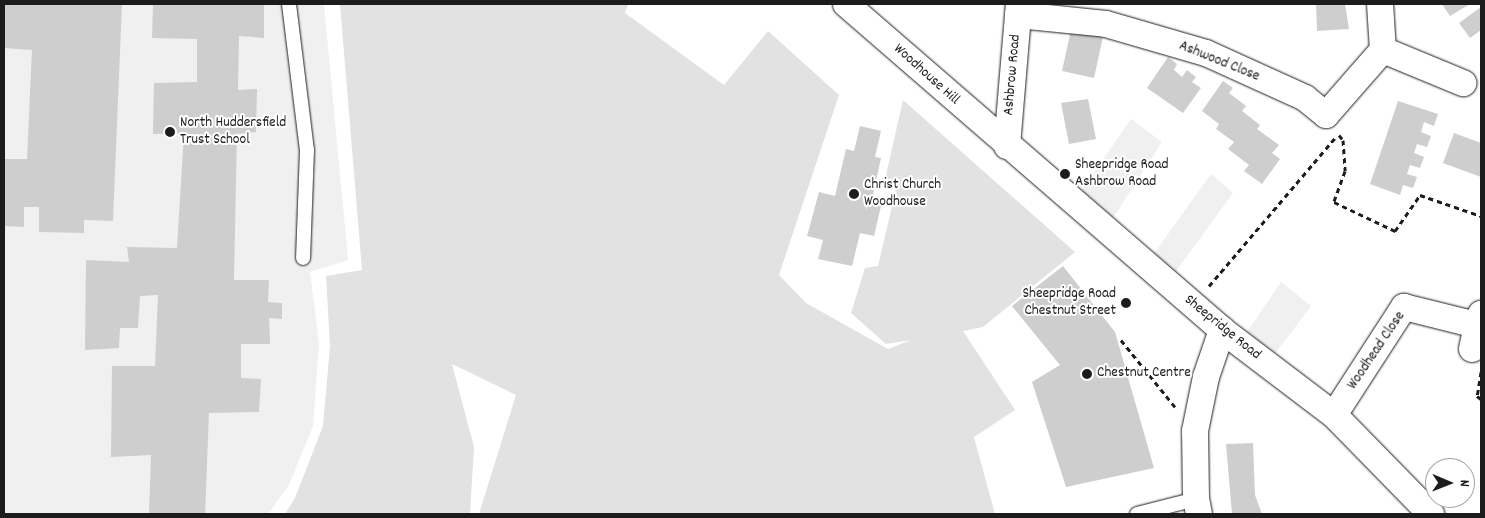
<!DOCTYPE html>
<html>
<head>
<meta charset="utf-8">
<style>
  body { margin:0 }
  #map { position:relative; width:1485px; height:518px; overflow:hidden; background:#fff; font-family:Dekko,sans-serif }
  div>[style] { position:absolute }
  .built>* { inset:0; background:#f0f0f0 }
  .green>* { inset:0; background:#e2e2e2 }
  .building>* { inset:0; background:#cecece }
  .path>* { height:3px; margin-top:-1.5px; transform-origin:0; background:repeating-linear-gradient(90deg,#1c1c1c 0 5px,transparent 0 9px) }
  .roads { filter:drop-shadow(0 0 1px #1c1c1c) drop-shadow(0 0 1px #1c1c1c) }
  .lane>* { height:14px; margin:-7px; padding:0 7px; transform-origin:7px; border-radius:7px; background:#fff }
  .street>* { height:26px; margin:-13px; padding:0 13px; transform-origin:13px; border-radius:13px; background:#fff }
  .dots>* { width:14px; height:14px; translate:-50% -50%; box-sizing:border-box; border:2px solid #fff; border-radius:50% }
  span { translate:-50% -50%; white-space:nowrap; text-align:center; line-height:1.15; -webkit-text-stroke:4px #fff; paint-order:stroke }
  .street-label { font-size:15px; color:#1c1c1c }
  .poi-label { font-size:15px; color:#1c1c1c }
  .left { translate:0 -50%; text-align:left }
  .right { translate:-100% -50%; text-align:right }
  .frame { position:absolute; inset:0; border:5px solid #1c1c1c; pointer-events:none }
  .north { position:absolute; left:1425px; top:458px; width:50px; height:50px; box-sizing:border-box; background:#fff; border:1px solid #a4a4a4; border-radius:50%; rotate:91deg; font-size:14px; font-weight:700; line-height:20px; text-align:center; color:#1c1c1c }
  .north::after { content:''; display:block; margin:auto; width:18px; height:22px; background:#1c1c1c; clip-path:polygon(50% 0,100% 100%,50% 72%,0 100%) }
</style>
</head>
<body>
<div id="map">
  <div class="built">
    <i style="clip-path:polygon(4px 4px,324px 4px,348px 260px,310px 272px,319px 343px,313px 426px,289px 485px,268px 514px,4px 514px)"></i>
    <i style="clip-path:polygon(1131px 119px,1162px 142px,1113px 218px,1080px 193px)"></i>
    <i style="clip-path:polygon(1211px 174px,1233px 193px,1174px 274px,1153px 255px)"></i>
    <i style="clip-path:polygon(1281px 282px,1311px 306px,1275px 354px,1247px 332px)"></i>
  </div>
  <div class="green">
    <i style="clip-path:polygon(340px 4px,628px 4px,625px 13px,724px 85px,768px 31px,839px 95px,779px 275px,806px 303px,888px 349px,911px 340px,886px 344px,851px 313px,865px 268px,878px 266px,896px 189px,884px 184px,903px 100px,1075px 252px,983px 327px,963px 331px,1015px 410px,974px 437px,995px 514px,479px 514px,516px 395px,452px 364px,474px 447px,470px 514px,285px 514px,295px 498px,323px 426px,330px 346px,326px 276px,362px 270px)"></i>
  </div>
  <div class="building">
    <i style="clip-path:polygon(4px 4px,122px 4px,113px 221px,84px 220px,84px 233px,39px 232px,39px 207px,24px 207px,24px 227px,4px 226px,4px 159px,27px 159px,32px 50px,4px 48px)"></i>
    <i style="clip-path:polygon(153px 4px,264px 4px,264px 38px,239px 36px,238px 90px,257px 89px,256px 132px,237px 134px,234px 280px,269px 280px,268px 302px,282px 303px,282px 319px,269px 318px,270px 344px,241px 344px,241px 378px,261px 379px,259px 412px,209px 413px,205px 514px,149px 514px,151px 455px,111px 457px,112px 366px,155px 366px,158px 295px,140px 296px,138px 328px,120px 328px,119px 348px,85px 350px,86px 260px,129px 262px,127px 247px,177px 248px,184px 133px,153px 134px,154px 83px,197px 82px,197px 39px,152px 38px)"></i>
    <i style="clip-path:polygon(1316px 4px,1345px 4px,1349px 29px,1317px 31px)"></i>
    <i style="clip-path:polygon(1442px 4px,1470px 4px,1450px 16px)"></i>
    <i style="clip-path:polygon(1481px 7px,1481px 30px,1470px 38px,1459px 23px)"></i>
    <i style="clip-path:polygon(1072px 25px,1104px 32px,1094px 78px,1062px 71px)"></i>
    <i style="clip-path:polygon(1168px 57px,1177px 64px,1174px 70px,1182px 77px,1187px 70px,1196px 77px,1192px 82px,1201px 88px,1183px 113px,1147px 88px)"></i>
    <i style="clip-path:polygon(1223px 81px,1233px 88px,1229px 93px,1246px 106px,1242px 111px,1260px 125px,1257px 129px,1279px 145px,1272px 153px,1280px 159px,1262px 184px,1244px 171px,1249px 165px,1228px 149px,1234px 142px,1216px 129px,1219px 124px,1202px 111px)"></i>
    <i style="clip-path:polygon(1088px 99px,1096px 139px,1069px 144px,1061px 103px)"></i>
    <i style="clip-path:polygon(1398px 101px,1438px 114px,1434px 126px,1424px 122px,1421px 132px,1431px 136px,1427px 147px,1417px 144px,1414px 153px,1424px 157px,1420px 168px,1410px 165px,1407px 174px,1417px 177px,1413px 188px,1403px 185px,1400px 195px,1370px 184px)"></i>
    <i style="clip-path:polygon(860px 126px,881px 131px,875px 157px,881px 158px,871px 204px,881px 206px,874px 236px,860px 233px,852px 266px,818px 259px,823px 240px,807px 236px,819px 192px,835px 196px,846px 149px,854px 151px)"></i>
    <i style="clip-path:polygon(1454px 133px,1481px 143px,1481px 177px,1443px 163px)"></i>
    <i style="clip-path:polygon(1063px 266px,1115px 332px,1154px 468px,1066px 487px,1032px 382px,1060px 365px,1012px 306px)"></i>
    <i style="clip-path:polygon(1253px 443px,1255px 495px,1262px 514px,1232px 514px,1226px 444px)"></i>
  </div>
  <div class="path">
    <i style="left:1339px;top:135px;width:6px;rotate:51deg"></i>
    <i style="left:1343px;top:140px;width:31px;rotate:86deg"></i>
    <i style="left:1345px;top:171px;width:33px;rotate:110deg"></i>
    <i style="left:1334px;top:202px;width:68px;rotate:25.4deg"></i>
    <i style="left:1395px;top:231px;width:44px;rotate:-55.2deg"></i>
    <i style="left:1420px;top:195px;width:65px;rotate:19deg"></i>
    <i style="left:1209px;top:286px;width:194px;rotate:-49.6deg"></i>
    <i style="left:1121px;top:340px;width:86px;rotate:51.1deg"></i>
    <i style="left:1481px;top:372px;width:24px;rotate:99deg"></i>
    <i style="left:1477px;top:396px;width:5px;rotate:37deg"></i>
  </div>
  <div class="roads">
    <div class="lane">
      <i style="left:289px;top:4px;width:147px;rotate:83deg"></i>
      <i style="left:307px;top:150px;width:108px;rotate:92.1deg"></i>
      <i style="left:1137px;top:514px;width:61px;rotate:-14.3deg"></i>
    </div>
    <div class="street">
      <i style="left:846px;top:4px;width:498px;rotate:40.9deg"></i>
      <i style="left:1222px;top:330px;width:141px;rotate:37.2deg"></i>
      <i style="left:1334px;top:415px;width:139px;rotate:45.6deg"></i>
      <i style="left:1380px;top:4px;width:46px;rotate:86.3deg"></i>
      <i style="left:1018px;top:15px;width:88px;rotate:5.8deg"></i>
      <i style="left:1106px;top:24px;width:104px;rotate:16.2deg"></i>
      <i style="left:1206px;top:53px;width:109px;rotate:24.4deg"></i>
      <i style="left:1305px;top:98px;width:27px;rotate:39deg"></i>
      <i style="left:1326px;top:115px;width:86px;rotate:-48.8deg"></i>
      <i style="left:1383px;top:50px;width:87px;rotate:22.4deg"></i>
      <i style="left:1007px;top:146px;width:143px;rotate:-85.2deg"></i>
      <i style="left:1472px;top:349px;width:25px;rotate:-78deg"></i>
      <i style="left:1334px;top:415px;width:129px;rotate:-57.1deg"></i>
      <i style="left:1404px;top:307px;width:75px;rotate:13.9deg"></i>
      <i style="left:1477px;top:325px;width:12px;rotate:-70deg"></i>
      <i style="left:1199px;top:514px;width:15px;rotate:-101deg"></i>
      <i style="left:1196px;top:499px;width:68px;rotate:-90.8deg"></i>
      <i style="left:1195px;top:431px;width:55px;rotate:-78.5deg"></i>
      <i style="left:1206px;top:377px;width:50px;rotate:-71.2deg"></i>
    </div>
  </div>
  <div class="dots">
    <i style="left:170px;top:132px;background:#1c1c1c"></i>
    <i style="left:1065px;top:174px;background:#1c1c1c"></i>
    <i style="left:854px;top:194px;background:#1c1c1c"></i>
    <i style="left:1126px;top:303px;background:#1c1c1c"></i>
    <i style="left:1087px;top:374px;background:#1c1c1c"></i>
  </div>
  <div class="street-label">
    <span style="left:1219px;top:62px;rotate:22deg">Ashwood Close</span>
    <span style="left:926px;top:75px;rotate:42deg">Woodhouse Hill</span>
    <span style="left:1013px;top:75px;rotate:-85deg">Ashbrow Road</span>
    <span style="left:1222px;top:328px;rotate:39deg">Sheepridge Road</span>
    <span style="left:1377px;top:351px;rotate:-56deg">Woodhead Close</span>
  </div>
  <div class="poi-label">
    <span class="left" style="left:180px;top:132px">North Huddersfield<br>Trust School</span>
    <span class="left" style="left:1075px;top:174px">Sheepridge Road<br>Ashbrow Road</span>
    <span class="left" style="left:864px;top:194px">Christ Church<br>Woodhouse</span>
    <span class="right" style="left:1116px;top:303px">Sheepridge Road<br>Chestnut Street</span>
    <span class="left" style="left:1097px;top:374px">Chestnut Centre</span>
  </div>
  <div class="frame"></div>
  <div class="north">N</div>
</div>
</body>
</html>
